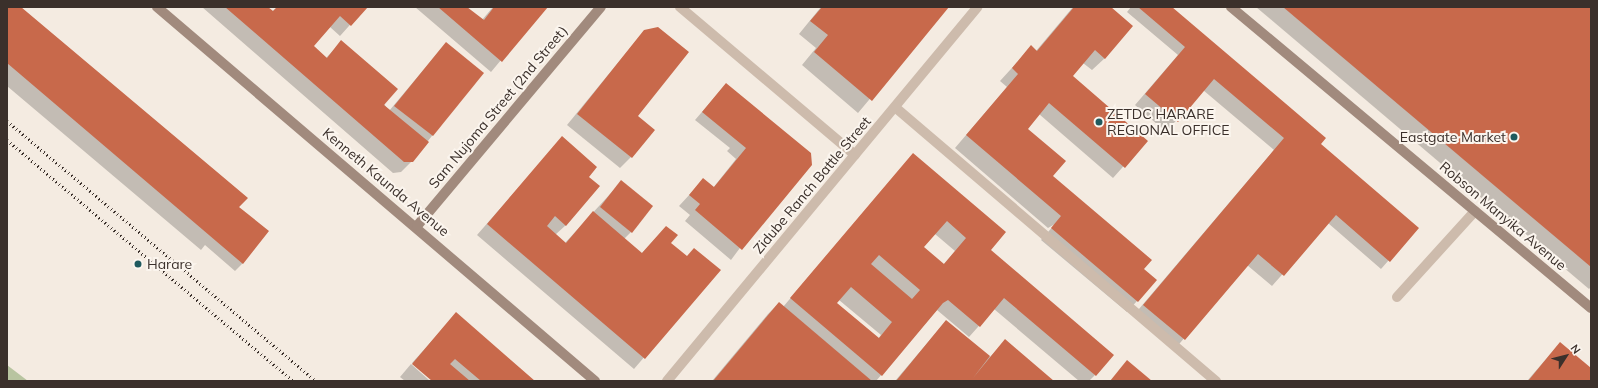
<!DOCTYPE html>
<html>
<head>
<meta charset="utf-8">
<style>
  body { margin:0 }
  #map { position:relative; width:1598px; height:388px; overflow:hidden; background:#f4ebe1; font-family:Mulish,sans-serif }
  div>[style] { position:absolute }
  .green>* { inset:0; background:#b8c4a0 }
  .shadow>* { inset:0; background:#0003 }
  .building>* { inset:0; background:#c8694b }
  .lane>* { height:10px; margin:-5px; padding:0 5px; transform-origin:5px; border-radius:5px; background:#cdbbac }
  .street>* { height:10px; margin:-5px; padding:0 5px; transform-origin:5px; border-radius:5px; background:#cdbbac }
  .secondary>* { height:10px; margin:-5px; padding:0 5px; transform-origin:5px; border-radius:5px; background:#a18a7d }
  .rail>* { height:3px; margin-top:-1.5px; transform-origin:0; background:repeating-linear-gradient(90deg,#3b302b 0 1px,transparent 0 4px) }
  .dots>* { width:11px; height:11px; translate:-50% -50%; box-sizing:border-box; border:2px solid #fbf5ee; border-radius:50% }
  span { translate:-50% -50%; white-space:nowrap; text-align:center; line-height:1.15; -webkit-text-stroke:4px #fbf5ee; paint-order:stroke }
  .street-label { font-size:14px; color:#3b302b }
  .poi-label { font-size:14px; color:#3b302b }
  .left { translate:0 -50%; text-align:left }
  .right { translate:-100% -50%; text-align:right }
  .frame { position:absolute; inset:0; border:8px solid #3b302b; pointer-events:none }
  .north { position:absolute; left:1546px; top:336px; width:40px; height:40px; -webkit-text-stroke:3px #fbf5ee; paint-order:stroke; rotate:54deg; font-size:11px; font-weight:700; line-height:16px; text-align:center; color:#3b302b }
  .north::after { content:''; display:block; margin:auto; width:14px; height:18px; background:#3b302b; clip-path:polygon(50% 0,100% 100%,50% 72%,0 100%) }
</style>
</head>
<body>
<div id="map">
  <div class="green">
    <i style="clip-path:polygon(7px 365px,28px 381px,7px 381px)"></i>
  </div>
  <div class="shadow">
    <i style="clip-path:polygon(7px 7px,20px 7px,247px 198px,238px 208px,243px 263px,235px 271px,205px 245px,201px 250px,7px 86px)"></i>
    <i style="clip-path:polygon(202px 7px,266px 7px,272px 12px,277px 7px,366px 7px,340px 36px,330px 27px,313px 46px,326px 58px,341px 42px,389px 111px,446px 43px,482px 73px,412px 161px,401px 172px,393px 173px)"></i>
    <i style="clip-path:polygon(415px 7px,466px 7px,482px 20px,493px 7px,545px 7px,491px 72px)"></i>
    <i style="clip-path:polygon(821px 7px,947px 7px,858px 113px,802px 65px,816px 48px,799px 34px)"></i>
    <i style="clip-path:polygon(1073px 7px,1109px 7px,1105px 58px,1092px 70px,1083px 63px,1068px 80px,1146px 141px,1113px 178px,1039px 114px,1027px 129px,1051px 176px,1142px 269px,1137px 301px,1127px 312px,1041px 240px,1055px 224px,1048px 228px,955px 148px,1007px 87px,1000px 81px,1031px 47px,1036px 51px)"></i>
    <i style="clip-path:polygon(1131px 7px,1170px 7px,1314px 150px,1417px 228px,1381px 269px,1328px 223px,1272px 286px,1247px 265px,1174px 350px,1133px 316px,1274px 150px,1203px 90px,1166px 132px,1135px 105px,1178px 55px,1127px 12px)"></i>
    <i style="clip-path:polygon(1256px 7px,1591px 7px,1591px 287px,1589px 289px)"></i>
    <i style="clip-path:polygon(644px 31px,631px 157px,620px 168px,567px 125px)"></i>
    <i style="clip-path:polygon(726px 84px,810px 154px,731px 260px,685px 221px,690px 215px,679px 206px,703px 180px,713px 188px,736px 159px,727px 151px,730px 148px,695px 120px)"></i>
    <i style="clip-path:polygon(562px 138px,587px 177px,566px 225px,555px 235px,565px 243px,622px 181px,631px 232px,624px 239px,641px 254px,666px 227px,670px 243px,686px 257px,719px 270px,634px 369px,477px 235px)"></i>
    <i style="clip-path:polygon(evenodd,913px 154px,984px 256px,1095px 375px,1089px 381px,1079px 381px,994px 309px,969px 337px,937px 310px,876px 381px,712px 381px,768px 314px,779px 303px,783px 307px,913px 154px,935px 234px,955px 251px,943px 265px,923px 247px,935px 234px,913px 154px,839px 300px,881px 335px,878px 339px,836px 303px,839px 300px)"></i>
    <i style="clip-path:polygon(456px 314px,534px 381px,433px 381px,412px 363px)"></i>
    <i style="clip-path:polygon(946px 321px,990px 357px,1005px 341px,1053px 381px,895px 381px)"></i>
    <i style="clip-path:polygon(1560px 343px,1591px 369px,1591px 381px,1527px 381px)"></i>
    <i style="clip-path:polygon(411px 364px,430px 381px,405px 381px,400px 377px)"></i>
  </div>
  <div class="building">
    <i style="clip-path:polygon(7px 7px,21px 7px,248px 198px,239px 207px,269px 231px,243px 264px,7px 63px)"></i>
    <i style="clip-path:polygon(225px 7px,268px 7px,273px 11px,277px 7px,368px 7px,351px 26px,340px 16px,314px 46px,327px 58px,341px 40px,398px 89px,384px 105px,429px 142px,413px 162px,404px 162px)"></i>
    <i style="clip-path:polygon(438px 7px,467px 7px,484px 20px,494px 7px,548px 7px,502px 62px)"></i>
    <i style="clip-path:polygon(822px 7px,949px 7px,872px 101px,814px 52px,828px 35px,810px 21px)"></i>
    <i style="clip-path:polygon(1074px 7px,1111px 7px,1133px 26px,1105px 59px,1095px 50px,1073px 76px,1148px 141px,1125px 168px,1049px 103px,1028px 129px,1066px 161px,1053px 176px,1152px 260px,1144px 269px,1157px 280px,1138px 302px,1051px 228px,1061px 216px,966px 135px,1018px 74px,1012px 68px,1031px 45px,1037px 51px)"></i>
    <i style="clip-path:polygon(1138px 7px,1172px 7px,1326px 138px,1321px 144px,1419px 228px,1390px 262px,1336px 215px,1284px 276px,1258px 254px,1185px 340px,1143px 305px,1284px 138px,1214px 79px,1178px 122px,1145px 94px,1185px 47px)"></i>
    <i style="clip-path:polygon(1283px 7px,1591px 7px,1591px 267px)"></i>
    <i style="clip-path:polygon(658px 27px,689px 52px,638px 116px,655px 130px,632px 158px,577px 114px,644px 30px)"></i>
    <i style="clip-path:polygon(446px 42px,484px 73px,433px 136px,394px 106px)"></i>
    <i style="clip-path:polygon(726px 83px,811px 153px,812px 165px,742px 250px,695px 210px,700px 204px,689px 195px,703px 178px,714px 187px,746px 148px,702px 112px)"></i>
    <i style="clip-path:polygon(562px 136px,597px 167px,589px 177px,600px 186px,566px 226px,555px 216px,547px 226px,566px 243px,593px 211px,642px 253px,666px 226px,678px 235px,671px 243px,687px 256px,694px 248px,721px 270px,645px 359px,487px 224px)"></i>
    <i style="clip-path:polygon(evenodd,913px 153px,1006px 232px,991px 250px,1114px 355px,1096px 376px,1004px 298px,980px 327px,948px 300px,943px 303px,882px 376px,790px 298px,913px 153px,947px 221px,966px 238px,944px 264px,924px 247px,947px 221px,913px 153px,879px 255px,920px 290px,912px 299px,871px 264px,879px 255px,913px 153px,851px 287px,892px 322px,879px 338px,837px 303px,851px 287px)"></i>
    <i style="clip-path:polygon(621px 180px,653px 206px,632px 233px,600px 207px)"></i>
    <i style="clip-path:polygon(779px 302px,872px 381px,713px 381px)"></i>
    <i style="clip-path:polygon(456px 312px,535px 381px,481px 381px,455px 359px,450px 364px,470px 381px,432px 381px,412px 364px)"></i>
    <i style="clip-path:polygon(946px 320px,990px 356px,973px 378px,1005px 339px,1054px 381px,896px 381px)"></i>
    <i style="clip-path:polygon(1560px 342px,1591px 368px,1591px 381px,1528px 381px)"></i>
    <i style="clip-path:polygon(1127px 360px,1152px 381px,1110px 381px)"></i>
  </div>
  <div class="lane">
    <i style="left:896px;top:108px;width:421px;rotate:40.5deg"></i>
    <i style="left:1397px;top:297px;width:116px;rotate:-47.8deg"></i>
  </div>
  <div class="street">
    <i style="left:680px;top:7px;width:229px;rotate:40.2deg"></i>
    <i style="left:667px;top:381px;width:486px;rotate:-50.3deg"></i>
  </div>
  <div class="secondary">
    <i style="left:157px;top:7px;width:576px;rotate:40.49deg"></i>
    <i style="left:1231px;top:7px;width:469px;rotate:39.9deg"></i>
    <i style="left:417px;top:226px;width:286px;rotate:-50deg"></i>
  </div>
  <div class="rail">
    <i style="left:7px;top:121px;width:404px;rotate:40.1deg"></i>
    <i style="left:7px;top:140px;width:374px;rotate:40.1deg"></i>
  </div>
  <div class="dots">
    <i style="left:1099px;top:122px;background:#1f5a5e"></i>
    <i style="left:1514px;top:137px;background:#1f5a5e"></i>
    <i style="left:138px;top:264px;background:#1f5a5e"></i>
  </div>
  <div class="street-label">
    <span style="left:498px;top:107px;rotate:-50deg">Sam Nujoma Street (2nd Street)</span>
    <span style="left:386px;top:182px;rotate:40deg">Kenneth Kaunda Avenue</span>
    <span style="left:812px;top:185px;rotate:-50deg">Zidube Ranch Battle Street</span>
    <span style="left:1503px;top:216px;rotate:40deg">Robson Manyika Avenue</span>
  </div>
  <div class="poi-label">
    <span class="left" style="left:1107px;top:122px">ZETDC HARARE<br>REGIONAL OFFICE</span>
    <span class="right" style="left:1506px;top:137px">Eastgate Market</span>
    <span class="left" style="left:147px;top:264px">Harare</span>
  </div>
  <div class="frame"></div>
  <div class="north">N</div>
</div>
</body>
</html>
